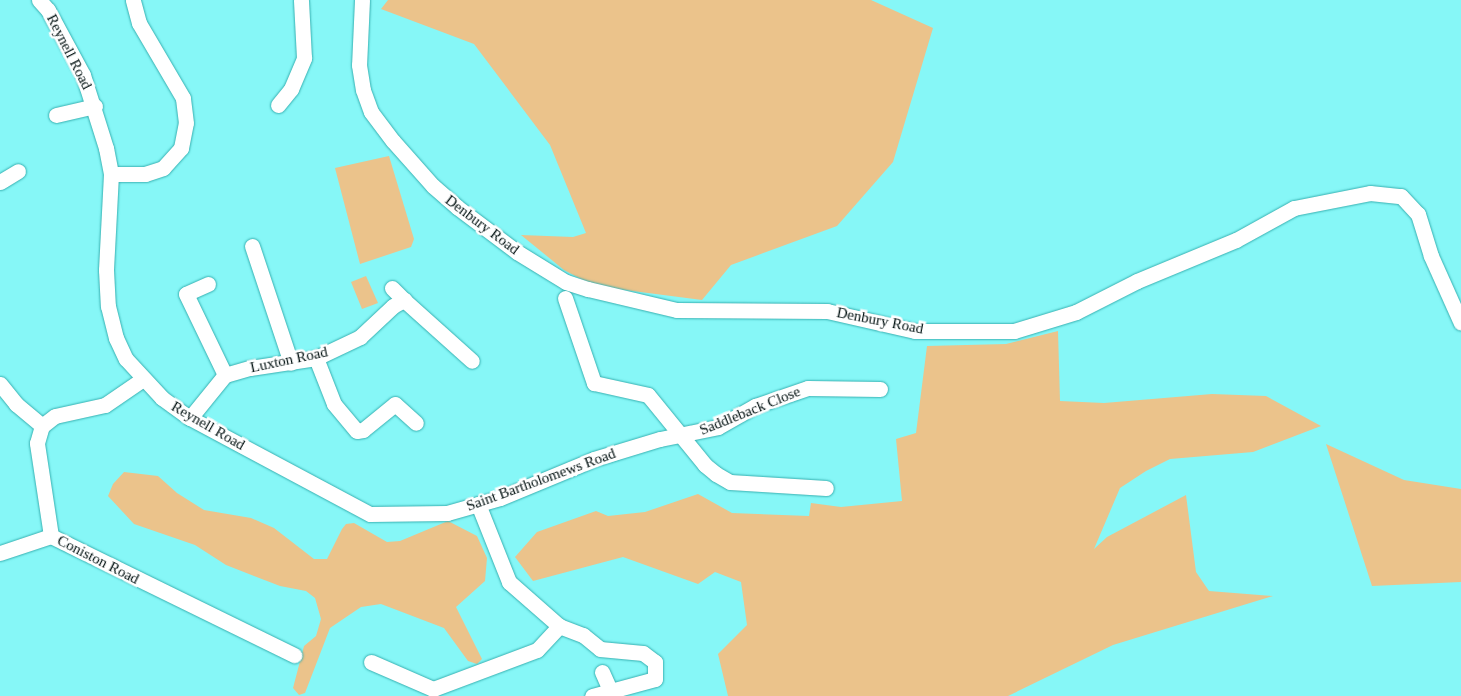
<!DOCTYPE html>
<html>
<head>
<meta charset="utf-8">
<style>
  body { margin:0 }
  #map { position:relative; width:1461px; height:696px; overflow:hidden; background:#86f7f7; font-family:"Times New Roman",serif }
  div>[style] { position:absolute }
  .green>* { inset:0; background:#ebc38b }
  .roads { filter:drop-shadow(0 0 1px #37b0b1) drop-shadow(0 0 1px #37b0b1) }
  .street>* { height:15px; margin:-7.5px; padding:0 7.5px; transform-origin:7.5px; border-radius:7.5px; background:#fff }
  span { translate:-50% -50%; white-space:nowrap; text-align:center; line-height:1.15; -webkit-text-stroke:5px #fff; paint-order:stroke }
  .street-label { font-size:15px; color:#001010 }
</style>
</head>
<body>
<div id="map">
  <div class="green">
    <i style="clip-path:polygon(388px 0,871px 0,933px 28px,893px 162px,837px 226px,731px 265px,702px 300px,594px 286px,564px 270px,521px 235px,573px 237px,586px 233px,550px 145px,474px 44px,381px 9px)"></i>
    <i style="clip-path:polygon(389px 156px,414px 239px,411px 247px,360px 264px,335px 168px)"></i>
    <i style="clip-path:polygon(366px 276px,378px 303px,362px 309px,351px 282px)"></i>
    <i style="clip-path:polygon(1058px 331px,1060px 401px,1104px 403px,1212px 394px,1266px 396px,1321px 426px,1253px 452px,1170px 459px,1146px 471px,1120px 488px,1094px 549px,1107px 537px,1186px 495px,1196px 572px,1209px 591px,1273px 596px,1113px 645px,1008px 696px,728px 696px,718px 654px,747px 625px,741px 582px,715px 572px,698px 584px,623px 557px,533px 581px,515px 557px,537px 532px,596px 511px,608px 516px,645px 512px,698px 494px,732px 513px,809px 516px,811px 503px,841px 507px,902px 501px,896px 439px,916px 433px,927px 346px,1006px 344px)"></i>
    <i style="clip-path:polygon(1326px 444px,1404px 480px,1461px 489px,1461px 582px,1372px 586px)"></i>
    <i style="clip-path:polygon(124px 472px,158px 476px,177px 493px,204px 510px,251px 518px,274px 528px,314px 559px,327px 559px,342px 529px,346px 524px,354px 523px,387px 542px,400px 541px,448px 521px,477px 536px,487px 558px,485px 581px,456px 607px,482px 659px,477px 664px,468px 661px,444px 628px,381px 604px,361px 607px,330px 628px,305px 693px,299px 695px,293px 688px,304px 646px,316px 636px,321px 619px,315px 598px,306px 591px,280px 586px,226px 565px,195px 545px,134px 524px,108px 496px,113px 484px)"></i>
  </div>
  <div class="roads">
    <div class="street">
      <i style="left:39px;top:0;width:13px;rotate:48deg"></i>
      <i style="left:48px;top:10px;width:74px;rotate:61.7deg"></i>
      <i style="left:83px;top:75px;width:77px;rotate:72.5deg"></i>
      <i style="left:106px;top:148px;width:26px;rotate:79deg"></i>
      <i style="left:111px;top:174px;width:96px;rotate:93deg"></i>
      <i style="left:106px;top:270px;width:36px;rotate:87deg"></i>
      <i style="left:108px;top:306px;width:33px;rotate:76deg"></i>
      <i style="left:116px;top:338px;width:23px;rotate:65deg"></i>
      <i style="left:126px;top:359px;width:53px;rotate:47.3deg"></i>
      <i style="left:162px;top:398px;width:34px;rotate:36deg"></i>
      <i style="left:190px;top:418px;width:204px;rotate:28.1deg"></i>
      <i style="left:370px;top:514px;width:77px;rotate:-0.7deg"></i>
      <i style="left:447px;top:513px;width:55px;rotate:-15.8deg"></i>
      <i style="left:500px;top:498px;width:102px;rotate:-22.5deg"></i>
      <i style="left:594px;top:459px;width:69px;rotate:-16.9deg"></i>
      <i style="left:660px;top:439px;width:59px;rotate:-11.7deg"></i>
      <i style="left:718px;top:427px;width:43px;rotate:-29.6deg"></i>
      <i style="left:755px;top:406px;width:56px;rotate:-18.8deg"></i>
      <i style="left:808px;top:388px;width:72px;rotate:0.8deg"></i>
      <i style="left:362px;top:0;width:65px;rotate:92.6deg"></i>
      <i style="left:359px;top:65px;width:25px;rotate:81deg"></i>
      <i style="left:363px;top:90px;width:23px;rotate:70deg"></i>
      <i style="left:371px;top:112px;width:36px;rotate:53deg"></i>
      <i style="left:393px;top:141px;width:60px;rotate:48.4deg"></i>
      <i style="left:433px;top:186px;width:32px;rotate:41deg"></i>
      <i style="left:457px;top:207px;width:75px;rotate:36.9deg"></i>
      <i style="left:517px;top:252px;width:57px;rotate:31.5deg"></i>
      <i style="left:566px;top:282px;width:23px;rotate:18deg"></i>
      <i style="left:588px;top:289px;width:91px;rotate:13.3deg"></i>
      <i style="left:677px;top:310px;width:150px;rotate:0.4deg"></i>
      <i style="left:827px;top:311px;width:90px;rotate:12.8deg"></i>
      <i style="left:915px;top:331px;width:99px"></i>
      <i style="left:1014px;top:331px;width:65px;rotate:-17deg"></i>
      <i style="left:1076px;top:312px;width:68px;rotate:-26.9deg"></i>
      <i style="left:1137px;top:281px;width:107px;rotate:-22.5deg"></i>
      <i style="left:1236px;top:240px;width:66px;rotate:-28.9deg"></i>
      <i style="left:1294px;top:208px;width:77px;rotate:-11.2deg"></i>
      <i style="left:1370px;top:193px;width:31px;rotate:6deg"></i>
      <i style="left:1401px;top:196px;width:25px;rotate:47deg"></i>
      <i style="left:1418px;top:214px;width:44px;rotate:72.8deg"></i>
      <i style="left:1431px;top:256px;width:73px;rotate:65.9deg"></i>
      <i style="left:278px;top:105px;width:21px;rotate:-51deg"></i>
      <i style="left:291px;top:89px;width:34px;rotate:-67deg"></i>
      <i style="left:304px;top:58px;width:58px;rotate:-93deg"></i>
      <i style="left:56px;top:115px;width:40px;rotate:-13deg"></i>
      <i style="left:111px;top:174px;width:34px"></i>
      <i style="left:145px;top:174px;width:19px;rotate:-18deg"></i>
      <i style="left:163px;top:168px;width:27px;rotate:-48deg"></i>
      <i style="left:181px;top:148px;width:25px;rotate:-79deg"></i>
      <i style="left:186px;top:123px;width:25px;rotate:-97deg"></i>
      <i style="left:183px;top:98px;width:87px;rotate:-120.4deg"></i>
      <i style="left:139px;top:23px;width:24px;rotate:-105deg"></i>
      <i style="left:0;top:182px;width:21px;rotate:-31deg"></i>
      <i style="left:252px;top:246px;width:123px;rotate:71.6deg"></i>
      <i style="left:208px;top:284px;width:24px;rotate:156deg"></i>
      <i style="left:186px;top:294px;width:90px;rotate:64.3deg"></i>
      <i style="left:565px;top:298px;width:90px;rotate:71.2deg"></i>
      <i style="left:594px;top:383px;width:55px;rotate:12.5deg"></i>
      <i style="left:648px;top:395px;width:90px;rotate:50.8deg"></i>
      <i style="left:705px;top:465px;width:14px;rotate:39deg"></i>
      <i style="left:716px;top:474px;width:16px;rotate:30deg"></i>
      <i style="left:730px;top:482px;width:96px;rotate:3.6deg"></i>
      <i style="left:404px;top:300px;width:91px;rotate:41.9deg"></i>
      <i style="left:316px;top:358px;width:49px;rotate:68.6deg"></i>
      <i style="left:334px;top:404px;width:35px;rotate:50deg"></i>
      <i style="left:357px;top:431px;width:6px;rotate:-9deg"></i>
      <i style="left:363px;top:430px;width:41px;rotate:-39.1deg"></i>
      <i style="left:395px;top:404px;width:28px;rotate:42deg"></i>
      <i style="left:0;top:384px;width:26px;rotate:51deg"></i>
      <i style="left:16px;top:404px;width:34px;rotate:40deg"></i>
      <i style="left:190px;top:418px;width:55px;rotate:-50.9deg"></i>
      <i style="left:225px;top:375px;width:26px;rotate:-16deg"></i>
      <i style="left:250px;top:368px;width:67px;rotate:-8.6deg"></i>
      <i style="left:316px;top:358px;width:49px;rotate:-25.5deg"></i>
      <i style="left:360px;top:337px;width:45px;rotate:-43.2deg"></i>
      <i style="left:393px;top:306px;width:13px;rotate:-29deg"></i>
      <i style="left:404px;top:300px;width:17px;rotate:-135deg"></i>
      <i style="left:478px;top:504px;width:84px;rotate:68.3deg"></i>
      <i style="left:509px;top:582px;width:67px;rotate:41.3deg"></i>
      <i style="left:559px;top:626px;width:26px;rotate:21deg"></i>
      <i style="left:583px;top:635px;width:22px;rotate:39deg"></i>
      <i style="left:600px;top:649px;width:43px;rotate:5.3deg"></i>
      <i style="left:643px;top:653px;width:15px;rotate:37deg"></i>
      <i style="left:655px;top:662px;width:17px;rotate:90deg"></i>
      <i style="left:655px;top:679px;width:65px;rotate:164.9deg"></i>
      <i style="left:51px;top:536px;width:271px;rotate:26.1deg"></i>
      <i style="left:51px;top:536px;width:94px;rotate:-98.6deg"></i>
      <i style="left:37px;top:443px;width:18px;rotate:-74deg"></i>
      <i style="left:42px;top:426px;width:16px;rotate:-38deg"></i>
      <i style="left:55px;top:416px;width:51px;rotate:-12.4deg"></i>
      <i style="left:105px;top:405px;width:46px;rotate:-34.4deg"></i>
      <i style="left:0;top:553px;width:54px;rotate:-18.4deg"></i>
      <i style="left:371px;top:662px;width:68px;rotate:23.5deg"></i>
      <i style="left:433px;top:689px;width:111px;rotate:-20.6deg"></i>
      <i style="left:537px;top:650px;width:33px;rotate:-47deg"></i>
      <i style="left:602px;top:672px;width:22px;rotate:66deg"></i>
    </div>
  </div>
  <div class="street-label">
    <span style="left:69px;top:52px;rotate:63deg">Reynell Road</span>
    <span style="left:482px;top:225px;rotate:37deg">Denbury Road</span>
    <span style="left:880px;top:321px;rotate:11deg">Denbury Road</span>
    <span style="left:289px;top:360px;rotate:-12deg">Luxton Road</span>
    <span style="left:750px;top:411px;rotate:-22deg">Saddleback Close</span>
    <span style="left:208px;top:426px;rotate:30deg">Reynell Road</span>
    <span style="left:541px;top:480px;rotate:-20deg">Saint Bartholomews Road</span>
    <span style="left:98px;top:560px;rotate:27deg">Coniston Road</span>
  </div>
</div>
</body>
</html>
